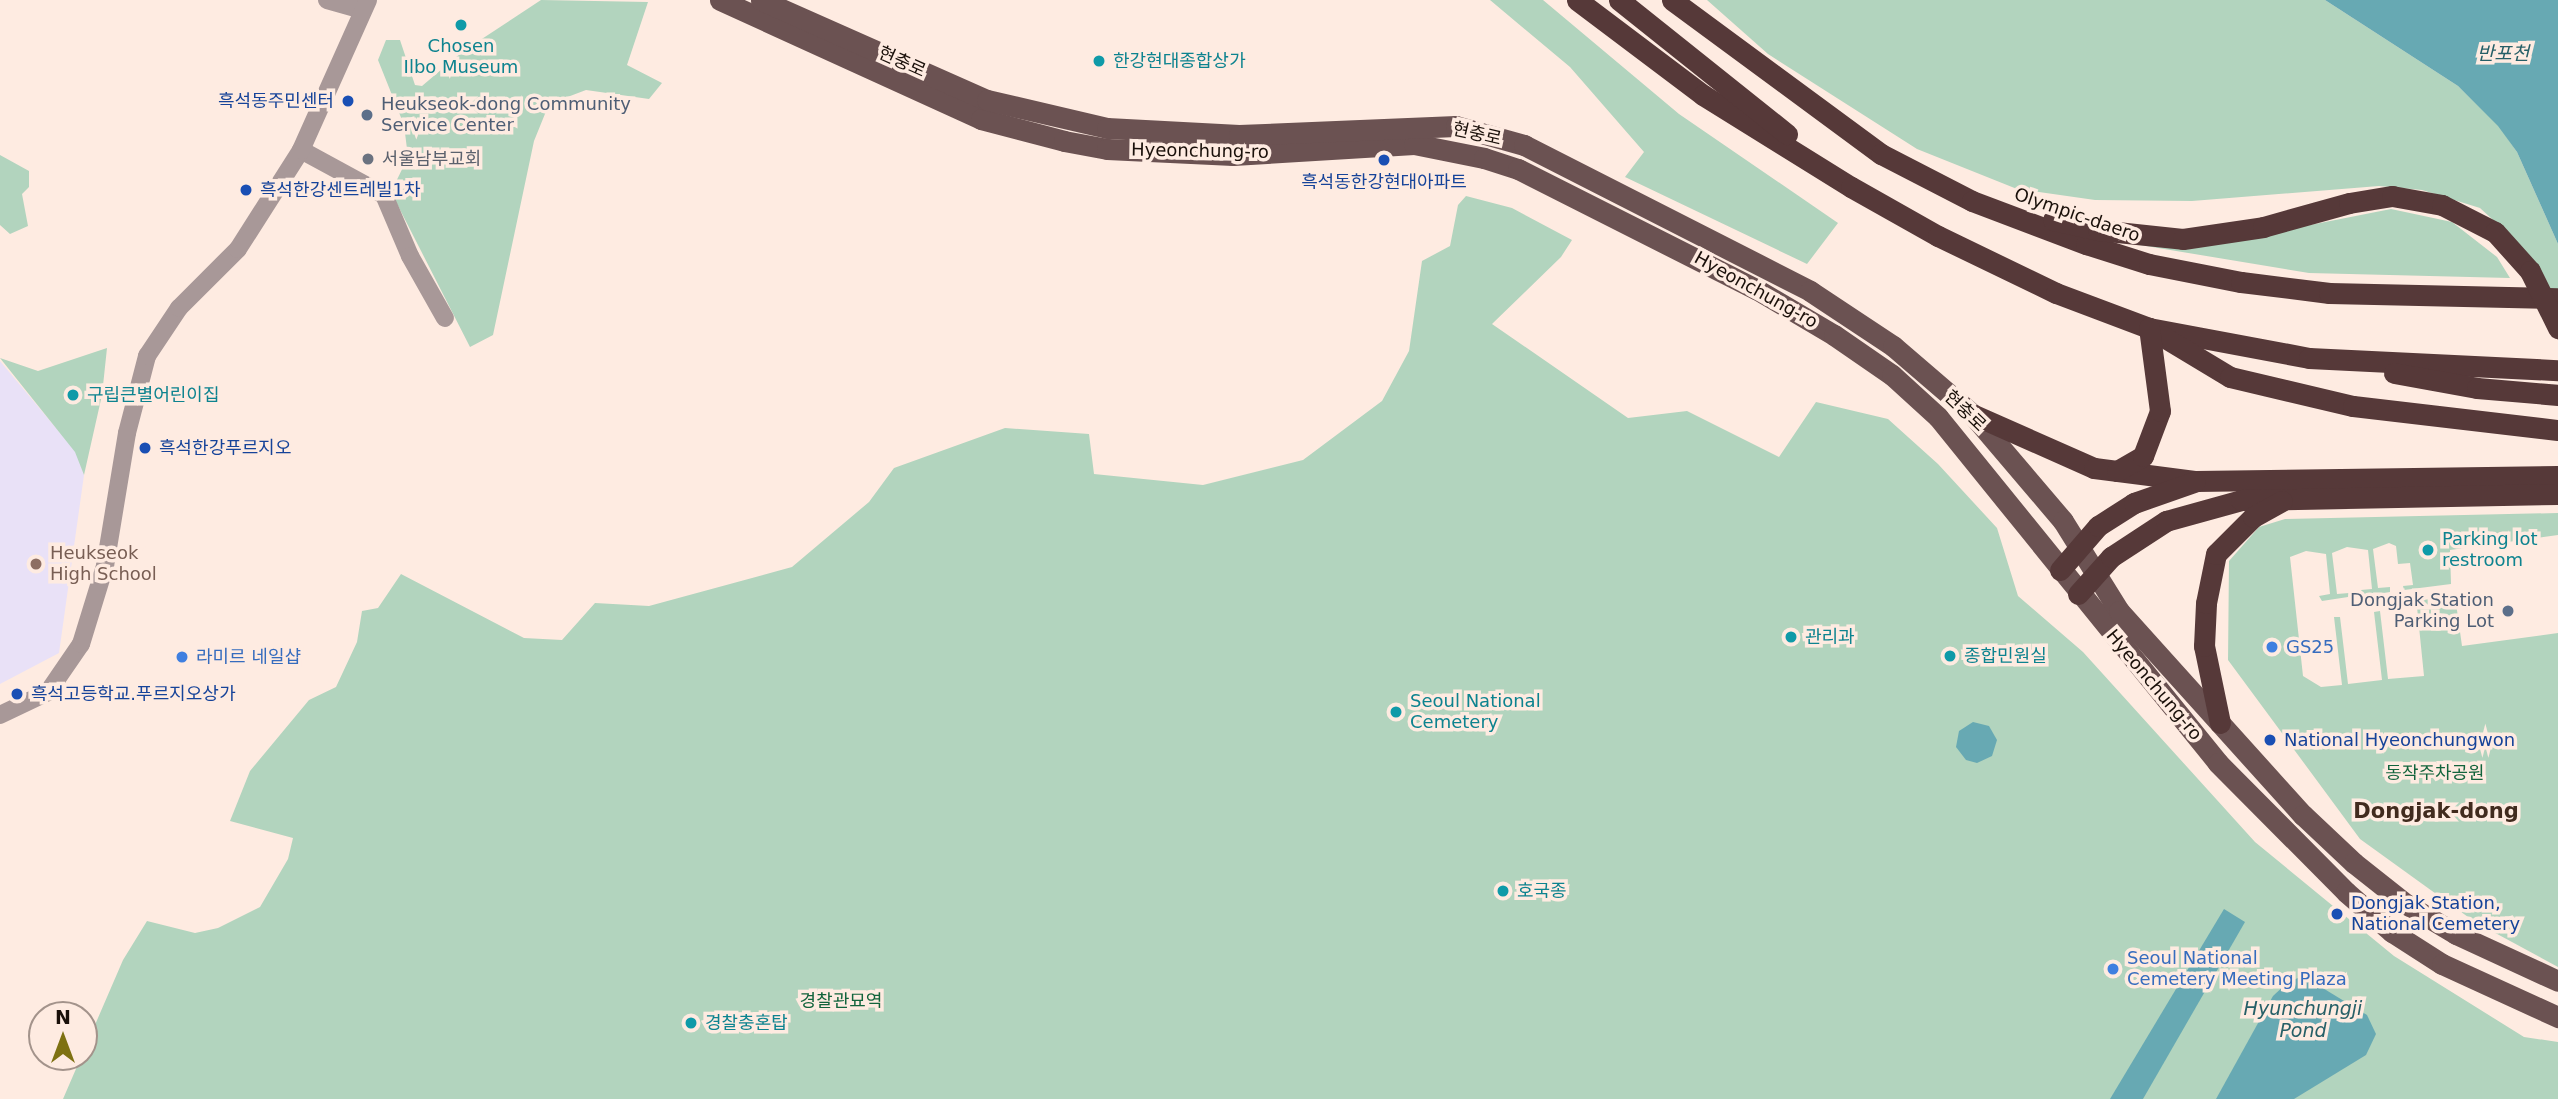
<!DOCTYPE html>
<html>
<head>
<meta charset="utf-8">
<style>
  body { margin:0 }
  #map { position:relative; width:2558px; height:1099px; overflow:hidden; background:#feebe1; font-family:"DejaVu Sans","Noto Sans KR",sans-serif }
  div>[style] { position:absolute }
  .education>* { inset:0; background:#e9e1f7 }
  .green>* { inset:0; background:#b2d4be }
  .water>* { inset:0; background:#67a9b3 }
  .minor>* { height:18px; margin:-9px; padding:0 9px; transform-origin:9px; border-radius:9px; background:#a89898 }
  .major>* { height:21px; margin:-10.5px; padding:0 10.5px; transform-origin:10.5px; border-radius:10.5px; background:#6b5252 }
  .highway>* { height:21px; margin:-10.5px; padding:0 10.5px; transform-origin:10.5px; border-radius:10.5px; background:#563939 }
  .dots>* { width:19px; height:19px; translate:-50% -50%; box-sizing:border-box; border:4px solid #feebe1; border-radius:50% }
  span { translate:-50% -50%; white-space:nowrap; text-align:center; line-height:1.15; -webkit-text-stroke:7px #feebe1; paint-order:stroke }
  .culture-label { font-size:18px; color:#0d838f }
  .left { translate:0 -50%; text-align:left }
  .street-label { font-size:18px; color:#1a100a }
  .transit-label { font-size:18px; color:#164399 }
  .right { translate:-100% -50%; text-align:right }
  .service-label { font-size:18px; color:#4e5e75 }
  .worship-label { font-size:18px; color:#5b616d }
  .education-label { font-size:18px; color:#785e54 }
  .shop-label { font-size:18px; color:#366cbe }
  .park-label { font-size:18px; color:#12643c }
  .water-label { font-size:19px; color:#265f67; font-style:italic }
  .quarter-label { font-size:21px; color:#412b1e; font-weight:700 }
  .north { position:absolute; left:28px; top:1001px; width:70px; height:70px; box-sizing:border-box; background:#feebe1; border:2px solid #a3938b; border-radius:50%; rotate:0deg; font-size:19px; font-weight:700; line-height:28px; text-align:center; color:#1a100a }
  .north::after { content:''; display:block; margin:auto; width:24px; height:32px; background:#7e7112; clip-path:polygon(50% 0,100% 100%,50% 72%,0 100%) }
</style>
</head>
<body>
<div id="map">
  <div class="education">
    <i style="clip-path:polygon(0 361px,76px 452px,84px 475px,59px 653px,0 684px)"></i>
  </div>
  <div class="green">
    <i style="clip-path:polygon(541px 0,648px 2px,627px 65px,662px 83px,649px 99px,586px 90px,549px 104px,534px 141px,493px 335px,470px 347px,391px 192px,408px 157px,404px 125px,378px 60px,386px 40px,400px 40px,415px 85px,422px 86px,462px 52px)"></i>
    <i style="clip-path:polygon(1490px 0,1543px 0,1679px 114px,1838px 223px,1807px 264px,1625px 177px,1644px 152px,1570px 67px)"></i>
    <i style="clip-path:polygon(1707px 0,2325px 0,2458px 86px,2499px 126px,2517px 152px,2558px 244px,2558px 307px,2515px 240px,2480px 208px,2422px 190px,2379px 186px,2192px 201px,2095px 200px,2017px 189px,1917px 149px,1768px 54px)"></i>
    <i style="clip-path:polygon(0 155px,29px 171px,29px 187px,22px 194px,28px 226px,10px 234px,0 225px)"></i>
    <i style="clip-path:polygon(1466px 196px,1512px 208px,1572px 240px,1561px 257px,1492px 324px,1628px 418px,1687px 411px,1779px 457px,1816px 402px,1888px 419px,1938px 464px,1997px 528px,2018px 596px,2083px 652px,2255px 842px,2394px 956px,2524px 1037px,2558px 1042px,2558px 1099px,63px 1099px,123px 960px,147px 921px,195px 933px,218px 928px,260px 907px,288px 859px,293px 838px,230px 821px,250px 771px,309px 700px,336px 687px,357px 642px,362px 611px,378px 608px,401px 574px,524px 638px,562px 640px,595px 603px,649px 606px,792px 567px,869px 502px,894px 468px,1005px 428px,1089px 434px,1094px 474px,1203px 485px,1303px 460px,1382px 401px,1409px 351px,1422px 261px,1450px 246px,1458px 205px)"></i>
    <i style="clip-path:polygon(2391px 209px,2452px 222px,2497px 257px,2510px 278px,2309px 273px,2140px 245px,2199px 247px)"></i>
    <i style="clip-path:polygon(107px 348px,102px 395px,84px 475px,75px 452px,0 358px,38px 371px)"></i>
    <i style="clip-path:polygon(2558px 513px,2558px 535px,2450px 550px,2451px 584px,2404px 590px,2403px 586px,2413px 585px,2410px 563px,2398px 564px,2396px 546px,2389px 543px,2373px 549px,2378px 588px,2390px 587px,2390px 592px,2364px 596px,2361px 590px,2372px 589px,2368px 550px,2347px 547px,2332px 553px,2337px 594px,2349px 593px,2348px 597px,2322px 601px,2319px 596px,2330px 594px,2326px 554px,2306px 551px,2290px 557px,2303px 676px,2321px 687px,2342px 685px,2334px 617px,2340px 617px,2348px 684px,2382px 680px,2374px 612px,2380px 611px,2388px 679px,2424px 676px,2417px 607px,2407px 608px,2406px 602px,2455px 596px,2462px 646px,2558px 633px,2558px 967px,2475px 922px,2360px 839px,2228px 660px,2229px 561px,2259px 527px,2285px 519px)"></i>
  </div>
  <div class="water">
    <i style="clip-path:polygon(2325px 0,2558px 0,2558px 244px,2517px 152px,2498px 126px,2458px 86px)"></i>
    <i style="clip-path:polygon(1973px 722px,1989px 726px,1997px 740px,1992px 756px,1977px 763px,1966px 760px,1956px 747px,1959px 731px)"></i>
    <i style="clip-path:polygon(2224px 909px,2245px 922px,2143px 1099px,2110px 1099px)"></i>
    <i style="clip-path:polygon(2303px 976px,2367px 1015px,2376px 1034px,2366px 1055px,2294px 1099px,2216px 1099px,2273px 996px,2288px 982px)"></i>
  </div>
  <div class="minor">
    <i style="left:327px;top:0;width:37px;rotate:16deg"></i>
    <i style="left:301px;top:150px;width:94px;rotate:28.5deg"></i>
    <i style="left:384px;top:195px;width:66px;rotate:66.9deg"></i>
    <i style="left:410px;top:256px;width:71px;rotate:60.6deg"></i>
    <i style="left:0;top:715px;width:53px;rotate:-25.6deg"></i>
    <i style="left:48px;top:692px;width:58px;rotate:-55.5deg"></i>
    <i style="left:81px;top:644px;width:82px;rotate:-72.9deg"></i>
    <i style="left:105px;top:566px;width:135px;rotate:-80.6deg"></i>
    <i style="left:127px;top:433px;width:80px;rotate:-75.4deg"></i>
    <i style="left:147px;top:356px;width:58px;rotate:-56.3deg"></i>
    <i style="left:179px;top:308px;width:83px;rotate:-45deg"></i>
    <i style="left:238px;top:249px;width:117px;rotate:-57.5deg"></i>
    <i style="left:301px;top:150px;width:164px;rotate:-65.9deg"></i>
  </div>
  <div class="major">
    <i style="left:720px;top:0;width:287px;rotate:24.5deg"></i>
    <i style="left:981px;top:119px;width:86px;rotate:14.8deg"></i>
    <i style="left:1064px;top:141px;width:44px;rotate:10.5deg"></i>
    <i style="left:1107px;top:149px;width:126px;rotate:2.7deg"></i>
    <i style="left:1233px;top:155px;width:181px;rotate:-3.5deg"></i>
    <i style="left:1414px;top:144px;width:71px;rotate:11.3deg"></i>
    <i style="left:1484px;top:158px;width:36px;rotate:18deg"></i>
    <i style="left:1518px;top:169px;width:267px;rotate:26.8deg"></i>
    <i style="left:1756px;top:289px;width:91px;rotate:30.5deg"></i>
    <i style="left:1834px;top:335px;width:70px;rotate:34.6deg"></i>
    <i style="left:1892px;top:375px;width:62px;rotate:42.4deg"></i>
    <i style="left:1938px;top:417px;width:445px;rotate:51deg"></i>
    <i style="left:2218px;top:763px;width:182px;rotate:45.2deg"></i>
    <i style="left:2346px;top:892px;width:61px;rotate:41deg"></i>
    <i style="left:2392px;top:932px;width:59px;rotate:32.6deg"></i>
    <i style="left:2442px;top:964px;width:128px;rotate:24.6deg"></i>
    <i style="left:761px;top:0;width:247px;rotate:23.9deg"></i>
    <i style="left:987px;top:100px;width:123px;rotate:13.1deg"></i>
    <i style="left:1107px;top:128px;width:132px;rotate:3deg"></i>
    <i style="left:1239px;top:135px;width:217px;rotate:-2.4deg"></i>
    <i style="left:1456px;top:126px;width:71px;rotate:15.6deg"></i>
    <i style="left:1524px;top:145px;width:321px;rotate:27deg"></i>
    <i style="left:1810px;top:291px;width:100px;rotate:33.5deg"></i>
    <i style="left:1893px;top:346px;width:104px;rotate:40.7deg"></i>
    <i style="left:1972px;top:414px;width:140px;rotate:49.6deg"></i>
    <i style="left:2063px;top:521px;width:106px;rotate:58.1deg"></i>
    <i style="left:2119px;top:611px;width:275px;rotate:48deg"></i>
    <i style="left:2303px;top:815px;width:70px;rotate:43.3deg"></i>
    <i style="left:2354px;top:863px;width:66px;rotate:38.3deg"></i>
    <i style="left:2406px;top:904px;width:58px;rotate:31deg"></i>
    <i style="left:2456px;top:934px;width:112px;rotate:24.7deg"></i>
  </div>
  <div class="highway">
    <i style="left:1577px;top:0;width:158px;rotate:37deg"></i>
    <i style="left:1703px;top:95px;width:174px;rotate:31.9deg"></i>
    <i style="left:1851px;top:187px;width:100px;rotate:29.4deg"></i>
    <i style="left:1938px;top:236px;width:131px;rotate:25.8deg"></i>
    <i style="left:2056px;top:293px;width:99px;rotate:20.6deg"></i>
    <i style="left:2149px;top:328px;width:163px;rotate:10.6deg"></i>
    <i style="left:2309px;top:358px;width:249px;rotate:2.8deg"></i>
    <i style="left:1619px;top:0;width:215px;rotate:38.6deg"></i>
    <i style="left:1672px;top:0;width:260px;rotate:36.4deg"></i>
    <i style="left:1881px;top:154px;width:102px;rotate:27.3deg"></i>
    <i style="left:1972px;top:201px;width:122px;rotate:20.7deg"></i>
    <i style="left:2086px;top:244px;width:66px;rotate:17.6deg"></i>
    <i style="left:2149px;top:264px;width:94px;rotate:11.1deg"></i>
    <i style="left:2241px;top:282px;width:89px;rotate:7.1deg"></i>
    <i style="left:2329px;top:293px;width:229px;rotate:1.3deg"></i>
    <i style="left:2053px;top:220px;width:46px;rotate:12.5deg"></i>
    <i style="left:2098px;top:230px;width:85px;rotate:6deg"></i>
    <i style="left:2183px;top:239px;width:81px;rotate:-8.5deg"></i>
    <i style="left:2263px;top:227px;width:89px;rotate:-15.6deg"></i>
    <i style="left:2349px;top:203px;width:44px;rotate:-9.2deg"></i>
    <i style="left:2392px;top:196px;width:51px;rotate:10.2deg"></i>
    <i style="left:2442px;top:205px;width:59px;rotate:27deg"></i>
    <i style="left:2495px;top:232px;width:52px;rotate:48.1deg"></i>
    <i style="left:2530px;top:271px;width:64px;rotate:63.8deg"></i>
    <i style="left:2162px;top:336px;width:79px;rotate:31.1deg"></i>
    <i style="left:2230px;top:377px;width:126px;rotate:13.3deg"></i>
    <i style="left:2353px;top:406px;width:206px;rotate:6.7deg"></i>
    <i style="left:2394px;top:373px;width:84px;rotate:10.2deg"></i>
    <i style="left:2477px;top:388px;width:81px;rotate:4.9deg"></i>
    <i style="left:1972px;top:414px;width:133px;rotate:23.9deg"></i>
    <i style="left:2094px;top:468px;width:103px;rotate:7.3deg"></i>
    <i style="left:2196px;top:481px;width:362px;rotate:-0.8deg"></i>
    <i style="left:2117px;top:471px;width:30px;rotate:-30deg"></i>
    <i style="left:2143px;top:456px;width:48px;rotate:-69.3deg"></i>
    <i style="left:2160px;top:411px;width:84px;rotate:-97.5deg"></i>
    <i style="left:2060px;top:570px;width:58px;rotate:-49.2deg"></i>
    <i style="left:2098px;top:526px;width:43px;rotate:-32.6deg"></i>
    <i style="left:2134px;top:503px;width:64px;rotate:-19.3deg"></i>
    <i style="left:2078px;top:594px;width:50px;rotate:-48.3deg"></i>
    <i style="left:2111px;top:557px;width:66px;rotate:-33.2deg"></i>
    <i style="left:2166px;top:521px;width:78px;rotate:-15.6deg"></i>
    <i style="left:2241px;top:500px;width:317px;rotate:-1.1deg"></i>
    <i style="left:2220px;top:723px;width:79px;rotate:-101.7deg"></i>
    <i style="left:2204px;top:646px;width:43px;rotate:-87.3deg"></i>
    <i style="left:2206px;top:603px;width:50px;rotate:-78.5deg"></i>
    <i style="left:2216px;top:554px;width:52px;rotate:-45deg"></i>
    <i style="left:2253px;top:517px;width:33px;rotate:-29deg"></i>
  </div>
  <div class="dots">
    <i style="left:461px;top:25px;background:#0f9aa8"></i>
    <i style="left:1099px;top:61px;background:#0f9aa8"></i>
    <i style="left:348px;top:101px;background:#1a4fb4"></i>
    <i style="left:367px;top:115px;background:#5c6f8a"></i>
    <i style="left:368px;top:159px;background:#6b7280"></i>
    <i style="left:1384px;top:160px;background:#1a4fb4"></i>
    <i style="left:246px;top:190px;background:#1a4fb4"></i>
    <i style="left:73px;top:395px;background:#0f9aa8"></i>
    <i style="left:145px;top:448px;background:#1a4fb4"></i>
    <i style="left:2428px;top:550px;background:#0f9aa8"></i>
    <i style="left:36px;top:564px;background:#8d6e63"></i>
    <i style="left:2508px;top:611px;background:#5c6f8a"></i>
    <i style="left:1791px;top:637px;background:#0f9aa8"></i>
    <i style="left:2272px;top:647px;background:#3f7fe0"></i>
    <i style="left:1950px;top:656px;background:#0f9aa8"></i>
    <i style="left:182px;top:657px;background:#3f7fe0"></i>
    <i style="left:17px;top:694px;background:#1a4fb4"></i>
    <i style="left:1396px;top:712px;background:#0f9aa8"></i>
    <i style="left:2270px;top:740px;background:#1a4fb4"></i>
    <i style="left:1503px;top:891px;background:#0f9aa8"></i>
    <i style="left:2337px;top:914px;background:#1a4fb4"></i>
    <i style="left:2113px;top:969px;background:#3f7fe0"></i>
    <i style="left:691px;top:1023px;background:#0f9aa8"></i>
  </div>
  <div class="culture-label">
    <span style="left:461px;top:57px">Chosen<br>Ilbo Museum</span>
    <span class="left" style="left:1113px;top:61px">한강현대종합상가</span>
    <span class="left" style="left:87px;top:395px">구립큰별어린이집</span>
    <span class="left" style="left:2442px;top:550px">Parking lot<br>restroom</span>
    <span class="left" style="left:1805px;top:637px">관리과</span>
    <span class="left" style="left:1964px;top:656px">종합민원실</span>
    <span class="left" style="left:1410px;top:712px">Seoul National<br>Cemetery</span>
    <span class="left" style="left:1517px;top:891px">호국종</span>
    <span class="left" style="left:705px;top:1023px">경찰충혼탑</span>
  </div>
  <div class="street-label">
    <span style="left:902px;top:62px;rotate:24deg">현충로</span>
    <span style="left:1477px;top:134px;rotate:13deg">현충로</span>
    <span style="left:1200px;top:151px;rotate:1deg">Hyeonchung-ro</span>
    <span style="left:2077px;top:215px;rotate:19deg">Olympic-daero</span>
    <span style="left:1756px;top:290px;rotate:29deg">Hyeonchung-ro</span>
    <span style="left:1965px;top:411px;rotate:44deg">현충로</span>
    <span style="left:2154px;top:685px;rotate:50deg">Hyeonchung-ro</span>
  </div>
  <div class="transit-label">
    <span class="right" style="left:334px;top:101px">흑석동주민센터</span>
    <span style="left:1384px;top:182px">흑석동한강현대아파트</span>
    <span class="left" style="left:260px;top:190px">흑석한강센트레빌1차</span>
    <span class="left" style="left:159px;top:448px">흑석한강푸르지오</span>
    <span class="left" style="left:31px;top:694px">흑석고등학교.푸르지오상가</span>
    <span class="left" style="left:2284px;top:740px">National Hyeonchungwon</span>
    <span class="left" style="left:2351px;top:914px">Dongjak Station,<br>National Cemetery</span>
  </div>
  <div class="service-label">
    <span class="left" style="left:381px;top:115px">Heukseok-dong Community<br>Service Center</span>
    <span class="right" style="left:2494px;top:611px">Dongjak Station<br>Parking Lot</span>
  </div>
  <div class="worship-label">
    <span class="left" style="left:382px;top:159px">서울남부교회</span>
  </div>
  <div class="education-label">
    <span class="left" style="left:50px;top:564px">Heukseok<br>High School</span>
  </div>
  <div class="shop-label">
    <span class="left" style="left:2286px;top:647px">GS25</span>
    <span class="left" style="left:196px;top:657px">라미르 네일샵</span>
    <span class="left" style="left:2127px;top:969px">Seoul National<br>Cemetery Meeting Plaza</span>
  </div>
  <div class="park-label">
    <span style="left:2435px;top:773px">동작주차공원</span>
    <span style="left:841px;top:1001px">경찰관묘역</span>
  </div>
  <div class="water-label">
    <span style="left:2503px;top:54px">반포천</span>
    <span style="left:2303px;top:1020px">Hyunchungji<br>Pond</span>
  </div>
  <div class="quarter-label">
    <span style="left:2436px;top:811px">Dongjak-dong</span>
  </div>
  <div class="north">N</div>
</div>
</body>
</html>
